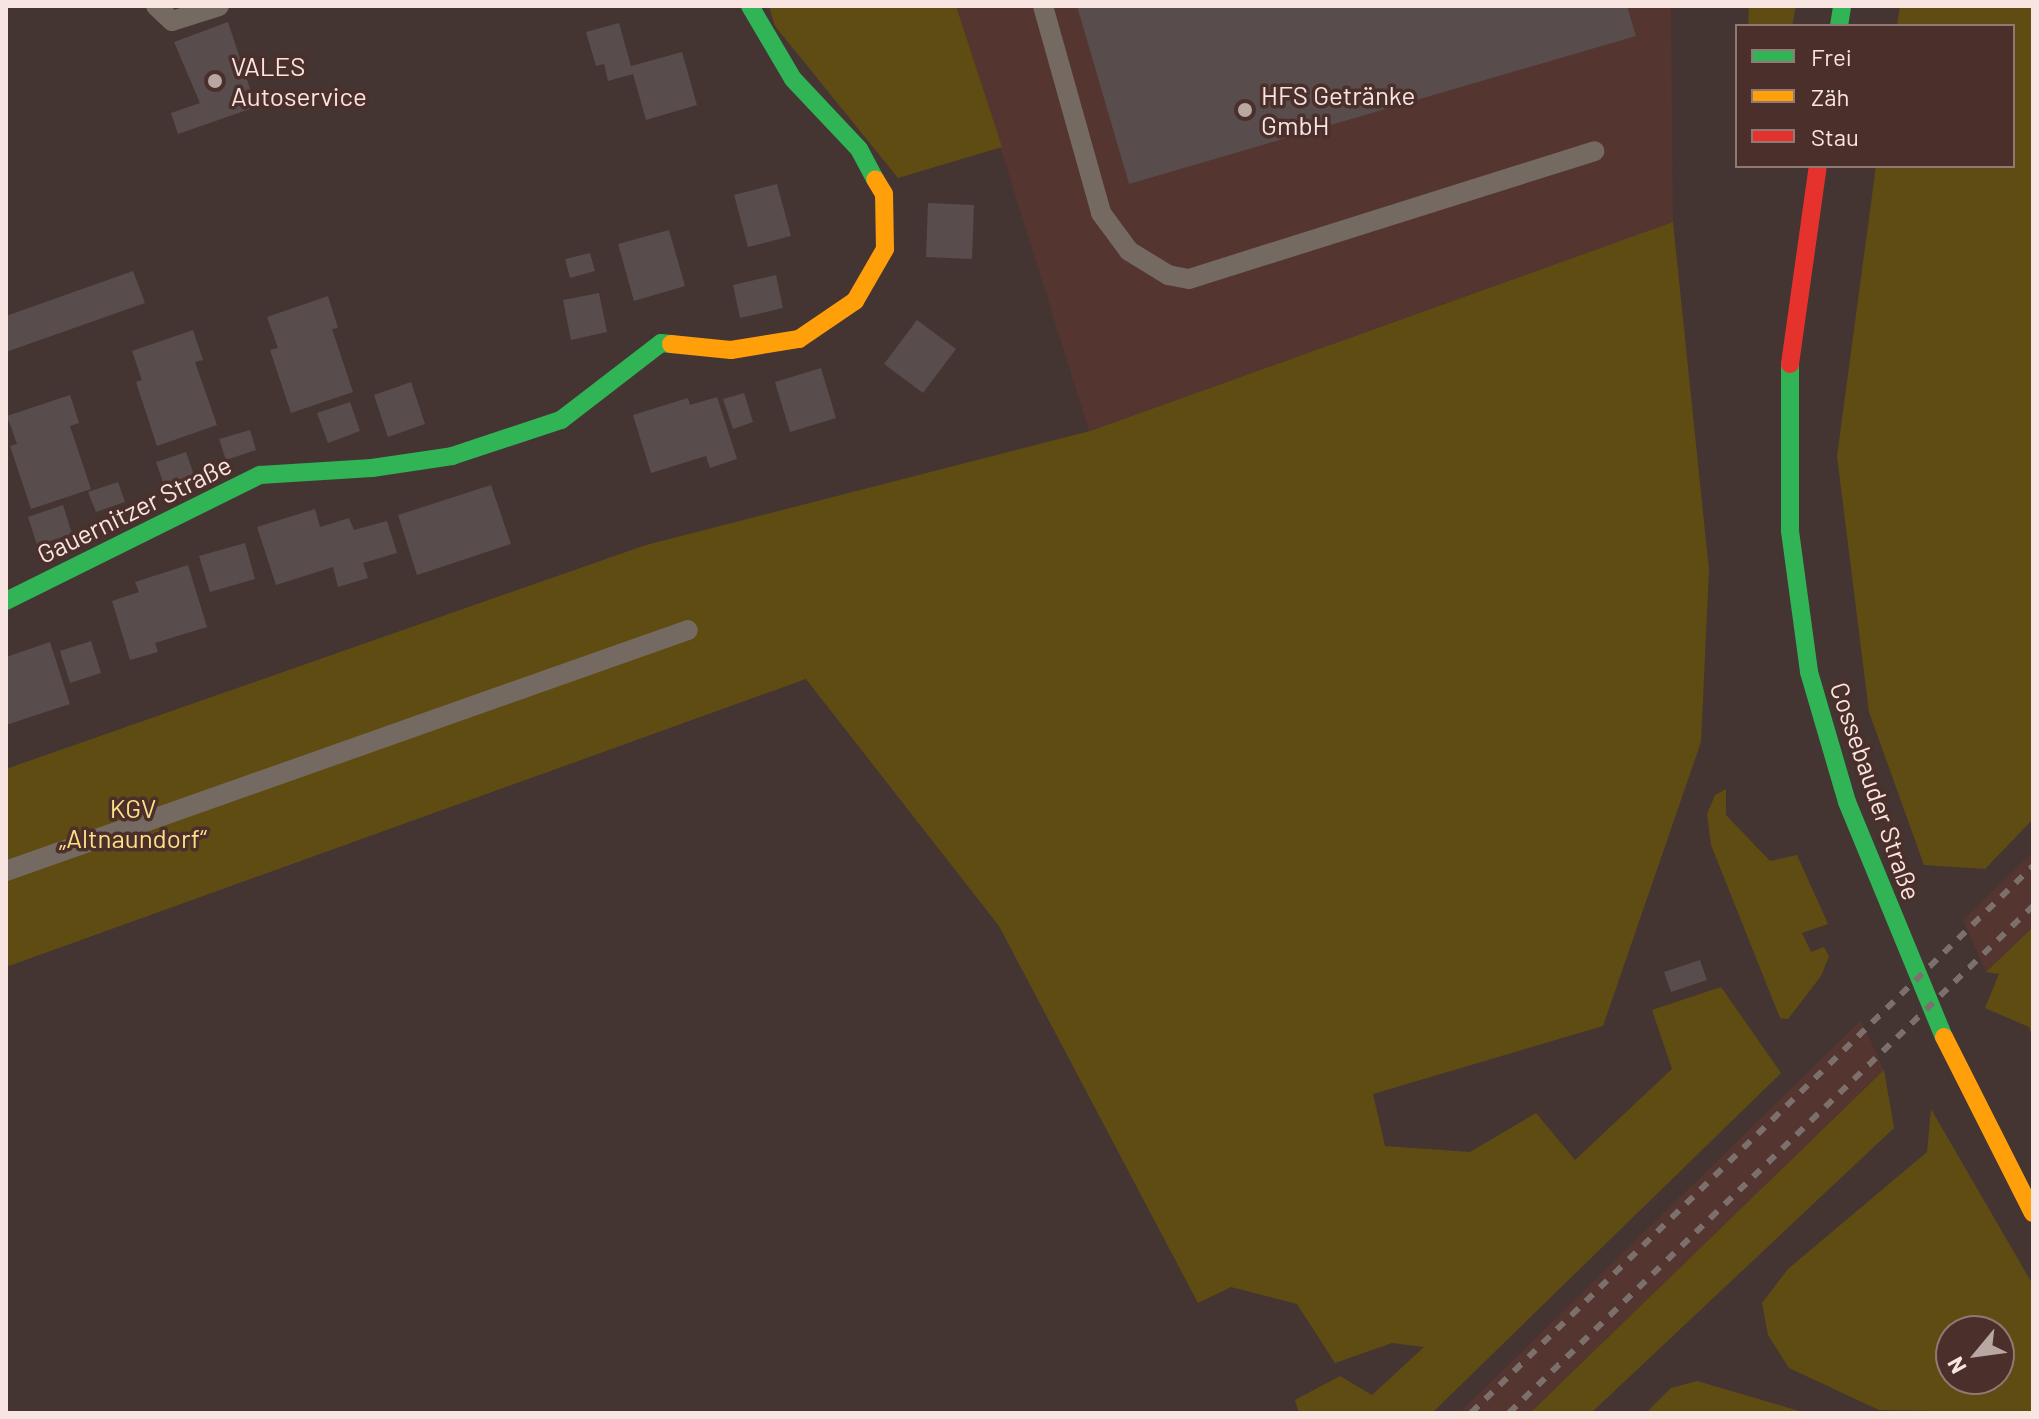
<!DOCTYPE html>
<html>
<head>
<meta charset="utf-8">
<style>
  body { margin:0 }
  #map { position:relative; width:2039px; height:1419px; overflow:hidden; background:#443532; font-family:Barlow,sans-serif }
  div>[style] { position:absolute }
  .built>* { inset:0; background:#543530 }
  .green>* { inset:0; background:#5f4c13 }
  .building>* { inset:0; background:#584c4c }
  .lane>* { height:20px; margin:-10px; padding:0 10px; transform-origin:10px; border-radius:10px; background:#746a62 }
  .fast>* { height:18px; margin:-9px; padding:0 9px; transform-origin:9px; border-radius:9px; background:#30b455 }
  .slow>* { height:18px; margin:-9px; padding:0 9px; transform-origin:9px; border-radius:9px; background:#ff9f0a }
  .jam>* { height:18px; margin:-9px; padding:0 9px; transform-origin:9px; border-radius:9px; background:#e5322d }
  .rail>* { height:6px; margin-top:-3px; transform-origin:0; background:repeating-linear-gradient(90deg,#7b706c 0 10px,transparent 0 20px) }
  .dots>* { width:22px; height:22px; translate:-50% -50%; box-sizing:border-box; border:4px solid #4b2f2b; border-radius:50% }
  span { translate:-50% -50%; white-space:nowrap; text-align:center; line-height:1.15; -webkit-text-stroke:7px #4b2f2b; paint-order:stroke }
  .poi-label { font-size:26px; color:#f8e5e2 }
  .left { translate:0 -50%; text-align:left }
  .street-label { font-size:26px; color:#f8e5e2 }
  .park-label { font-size:26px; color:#ffdf87 }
  .frame { position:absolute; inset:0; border:8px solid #f8e5e2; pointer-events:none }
  .legend { position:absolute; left:1735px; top:24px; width:280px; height:144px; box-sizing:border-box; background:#4b2f2b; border:2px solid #907874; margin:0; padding:10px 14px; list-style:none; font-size:24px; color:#f8e5e2 }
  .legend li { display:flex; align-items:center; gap:16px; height:40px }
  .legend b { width:40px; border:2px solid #907874 }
  .north { position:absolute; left:1935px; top:1315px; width:80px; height:80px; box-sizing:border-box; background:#4b2f2b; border:2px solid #907874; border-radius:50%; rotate:241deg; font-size:22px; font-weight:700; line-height:32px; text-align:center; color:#f8e5e2 }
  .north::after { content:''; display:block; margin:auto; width:28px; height:36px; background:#b9a7a4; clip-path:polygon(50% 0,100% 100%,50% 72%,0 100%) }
</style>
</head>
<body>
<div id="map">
  <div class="built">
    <i style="clip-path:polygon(956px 6px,1671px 6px,1673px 222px,1089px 431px)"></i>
    <i style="clip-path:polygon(2033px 852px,2033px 927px,1986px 972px,1963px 920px)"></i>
    <i style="clip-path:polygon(1861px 1020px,1884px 1070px,1530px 1413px,1459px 1413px)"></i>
  </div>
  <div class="green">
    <i style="clip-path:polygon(769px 6px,956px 6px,1002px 147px,898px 178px,775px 26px)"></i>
    <i style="clip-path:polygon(1749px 6px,1796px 6px,1792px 26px,1748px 26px)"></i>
    <i style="clip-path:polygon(1900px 6px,2033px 6px,2033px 819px,1985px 869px,1924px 865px,1869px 712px,1837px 456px,1876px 166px,2013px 166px,2013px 26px,1897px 26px)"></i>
    <i style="clip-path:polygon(1673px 222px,1709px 570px,1701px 742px,1603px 1026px,1373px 1094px,1385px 1146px,1470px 1152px,1536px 1113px,1575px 1160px,1672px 1069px,1652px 1010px,1721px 987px,1781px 1073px,1432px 1413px,1299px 1413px,1295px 1400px,1340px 1376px,1372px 1395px,1424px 1347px,1392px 1343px,1335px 1363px,1297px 1304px,1231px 1287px,1198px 1303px,999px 926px,806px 679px,6px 967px,6px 769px,646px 545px,1090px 431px)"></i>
    <i style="clip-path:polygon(1726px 789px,1726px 815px,1770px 861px,1797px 855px,1828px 924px,1802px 933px,1811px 952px,1824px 947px,1829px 956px,1821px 976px,1788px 1019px,1780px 1018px,1711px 845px,1707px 814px,1715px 795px)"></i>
    <i style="clip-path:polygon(2033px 927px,2033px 1038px,2029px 1027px,1985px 1008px,1999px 974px,1986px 972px)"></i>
    <i style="clip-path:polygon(1884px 1070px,1894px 1128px,1591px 1413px,1530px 1413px)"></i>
    <i style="clip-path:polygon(evenodd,1931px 1109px,2033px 1285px,2033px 1413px,1879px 1410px,1789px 1368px,1768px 1335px,1762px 1303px,1788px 1269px,1927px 1152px,1931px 1109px,1951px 1331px,1999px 1331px,1999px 1379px,1951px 1379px,1951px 1331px)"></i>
    <i style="clip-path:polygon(1697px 1381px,1806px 1413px,1646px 1413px,1671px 1388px)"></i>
  </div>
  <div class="building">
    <i style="clip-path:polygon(1077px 6px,1627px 6px,1636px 36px,1129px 184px)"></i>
    <i style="clip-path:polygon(228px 22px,256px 107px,178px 134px,171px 113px,200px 103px,174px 42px)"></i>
    <i style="clip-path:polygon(619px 23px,631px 66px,682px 52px,697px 105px,646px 120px,633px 74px,608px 81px,604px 64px,596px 66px,586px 32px)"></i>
    <i style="clip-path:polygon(777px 184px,791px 236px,748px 247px,734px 195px)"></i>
    <i style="clip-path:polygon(928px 203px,974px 205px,972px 259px,926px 257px)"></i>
    <i style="clip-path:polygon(669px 230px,685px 286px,634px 301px,618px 244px)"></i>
    <i style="clip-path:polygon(590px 253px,595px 271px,570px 278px,565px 259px)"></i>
    <i style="clip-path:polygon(133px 271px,145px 303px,6px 352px,6px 316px)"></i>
    <i style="clip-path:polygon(776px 275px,783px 308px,740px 318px,733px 285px)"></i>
    <i style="clip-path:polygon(599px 293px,607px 332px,571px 340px,563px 300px)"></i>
    <i style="clip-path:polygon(328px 296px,338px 328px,332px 329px,353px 392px,291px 413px,270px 350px,278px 348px,267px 317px)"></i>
    <i style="clip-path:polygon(917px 320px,956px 349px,923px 393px,884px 364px)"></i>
    <i style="clip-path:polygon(193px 330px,203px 360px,195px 362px,217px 425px,157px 446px,136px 382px,142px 380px,132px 351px)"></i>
    <i style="clip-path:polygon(821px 368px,836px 418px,790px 432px,775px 382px)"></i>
    <i style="clip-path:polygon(411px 382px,425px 424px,388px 437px,374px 395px)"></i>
    <i style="clip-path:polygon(744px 393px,753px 422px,733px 429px,723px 399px)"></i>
    <i style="clip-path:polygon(70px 395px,79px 423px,70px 426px,91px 489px,31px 509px,10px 446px,17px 444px,7px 416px)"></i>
    <i style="clip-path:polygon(717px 397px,737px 459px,710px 468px,706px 456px,651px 473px,633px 415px,688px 398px,690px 405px)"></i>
    <i style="clip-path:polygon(350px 402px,360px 431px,328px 443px,317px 413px)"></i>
    <i style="clip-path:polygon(250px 430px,256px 450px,226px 460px,219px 439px)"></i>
    <i style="clip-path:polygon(186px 452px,194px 475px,164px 485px,156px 462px)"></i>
    <i style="clip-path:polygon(118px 482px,125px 502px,96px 512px,88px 492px)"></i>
    <i style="clip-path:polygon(491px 485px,511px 544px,417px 575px,398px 515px)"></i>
    <i style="clip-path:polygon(63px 505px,72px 534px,37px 545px,28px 517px)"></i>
    <i style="clip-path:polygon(315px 509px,320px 527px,349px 518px,354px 530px,387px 521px,397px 553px,363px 563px,368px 578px,338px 587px,333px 567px,276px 585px,257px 527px)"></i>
    <i style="clip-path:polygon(245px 543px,255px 579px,210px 592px,199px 556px)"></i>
    <i style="clip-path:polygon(188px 565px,207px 627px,155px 643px,158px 652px,130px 660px,112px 601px,139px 592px,135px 582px)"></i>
    <i style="clip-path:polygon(91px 641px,101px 673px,70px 683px,60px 651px)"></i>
    <i style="clip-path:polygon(50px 642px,70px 704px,6px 725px,6px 657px)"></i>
    <i style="clip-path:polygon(1700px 960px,1707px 980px,1671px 992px,1664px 972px)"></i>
  </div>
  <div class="lane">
    <i style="left:156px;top:6px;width:22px;rotate:43deg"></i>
    <i style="left:172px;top:21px;width:49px;rotate:-17.7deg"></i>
    <i style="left:1043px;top:6px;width:215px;rotate:74.3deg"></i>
    <i style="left:1101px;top:213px;width:47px;rotate:53.6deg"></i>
    <i style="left:1129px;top:251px;width:46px;rotate:31.6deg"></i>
    <i style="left:1168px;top:275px;width:21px;rotate:11deg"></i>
    <i style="left:1189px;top:279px;width:425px;rotate:-17.5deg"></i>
    <i style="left:6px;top:871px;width:723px;rotate:-19.46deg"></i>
  </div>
  <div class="fast">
    <i style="left:750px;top:6px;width:85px;rotate:59.5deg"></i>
    <i style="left:793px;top:79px;width:96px;rotate:46.7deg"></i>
    <i style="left:859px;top:149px;width:34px;rotate:62deg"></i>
    <i style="left:1839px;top:26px;width:20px;rotate:-81deg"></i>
    <i style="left:1790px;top:364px;width:167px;rotate:90deg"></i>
    <i style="left:1790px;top:531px;width:142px;rotate:82.3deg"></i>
    <i style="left:1809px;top:672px;width:135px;rotate:73.7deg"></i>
    <i style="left:1847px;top:802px;width:254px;rotate:67.6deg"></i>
    <i style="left:6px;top:601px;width:284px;rotate:-26.4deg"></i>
    <i style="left:260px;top:475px;width:112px;rotate:-3.6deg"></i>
    <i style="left:372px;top:468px;width:81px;rotate:-8.5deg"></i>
    <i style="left:452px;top:456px;width:115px;rotate:-18.3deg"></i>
    <i style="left:561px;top:420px;width:126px;rotate:-37.6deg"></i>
    <i style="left:661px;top:343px;width:10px;rotate:6deg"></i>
  </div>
  <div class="slow">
    <i style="left:671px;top:344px;width:60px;rotate:5.7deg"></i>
    <i style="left:731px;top:350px;width:69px;rotate:-9.2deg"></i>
    <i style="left:799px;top:339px;width:68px;rotate:-34.2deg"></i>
    <i style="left:855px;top:301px;width:60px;rotate:-60deg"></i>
    <i style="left:885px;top:249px;width:55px;rotate:-91deg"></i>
    <i style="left:884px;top:194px;width:17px;rotate:-121deg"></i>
    <i style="left:1944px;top:1037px;width:197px;rotate:63.2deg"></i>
  </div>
  <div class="jam">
    <i style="left:1790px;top:364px;width:200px;rotate:-82deg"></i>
  </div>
  <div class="rail">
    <i style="left:1471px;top:1413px;width:784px;rotate:-44.23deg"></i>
    <i style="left:1509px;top:1413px;width:729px;rotate:-44.06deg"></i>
  </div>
  <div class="dots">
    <i style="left:215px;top:81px;background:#b9a7a4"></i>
    <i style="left:1245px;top:110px;background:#b9a7a4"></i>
  </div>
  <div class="poi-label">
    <span class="left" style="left:231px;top:81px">VALES<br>Autoservice</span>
    <span class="left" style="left:1261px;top:110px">HFS Getränke<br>GmbH</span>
  </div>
  <div class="street-label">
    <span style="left:134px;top:509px;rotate:-26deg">Gauernitzer Straße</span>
    <span style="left:1876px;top:791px;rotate:71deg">Cossebauder Straße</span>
  </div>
  <div class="park-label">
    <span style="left:133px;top:823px">KGV<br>„Altnaundorf“</span>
  </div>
  <div class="frame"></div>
  <ul class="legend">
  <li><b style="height:10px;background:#30b455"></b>Frei</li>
  <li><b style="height:10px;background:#ff9f0a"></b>Zäh</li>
  <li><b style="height:10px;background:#e5322d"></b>Stau</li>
  </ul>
  <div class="north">N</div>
</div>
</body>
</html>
